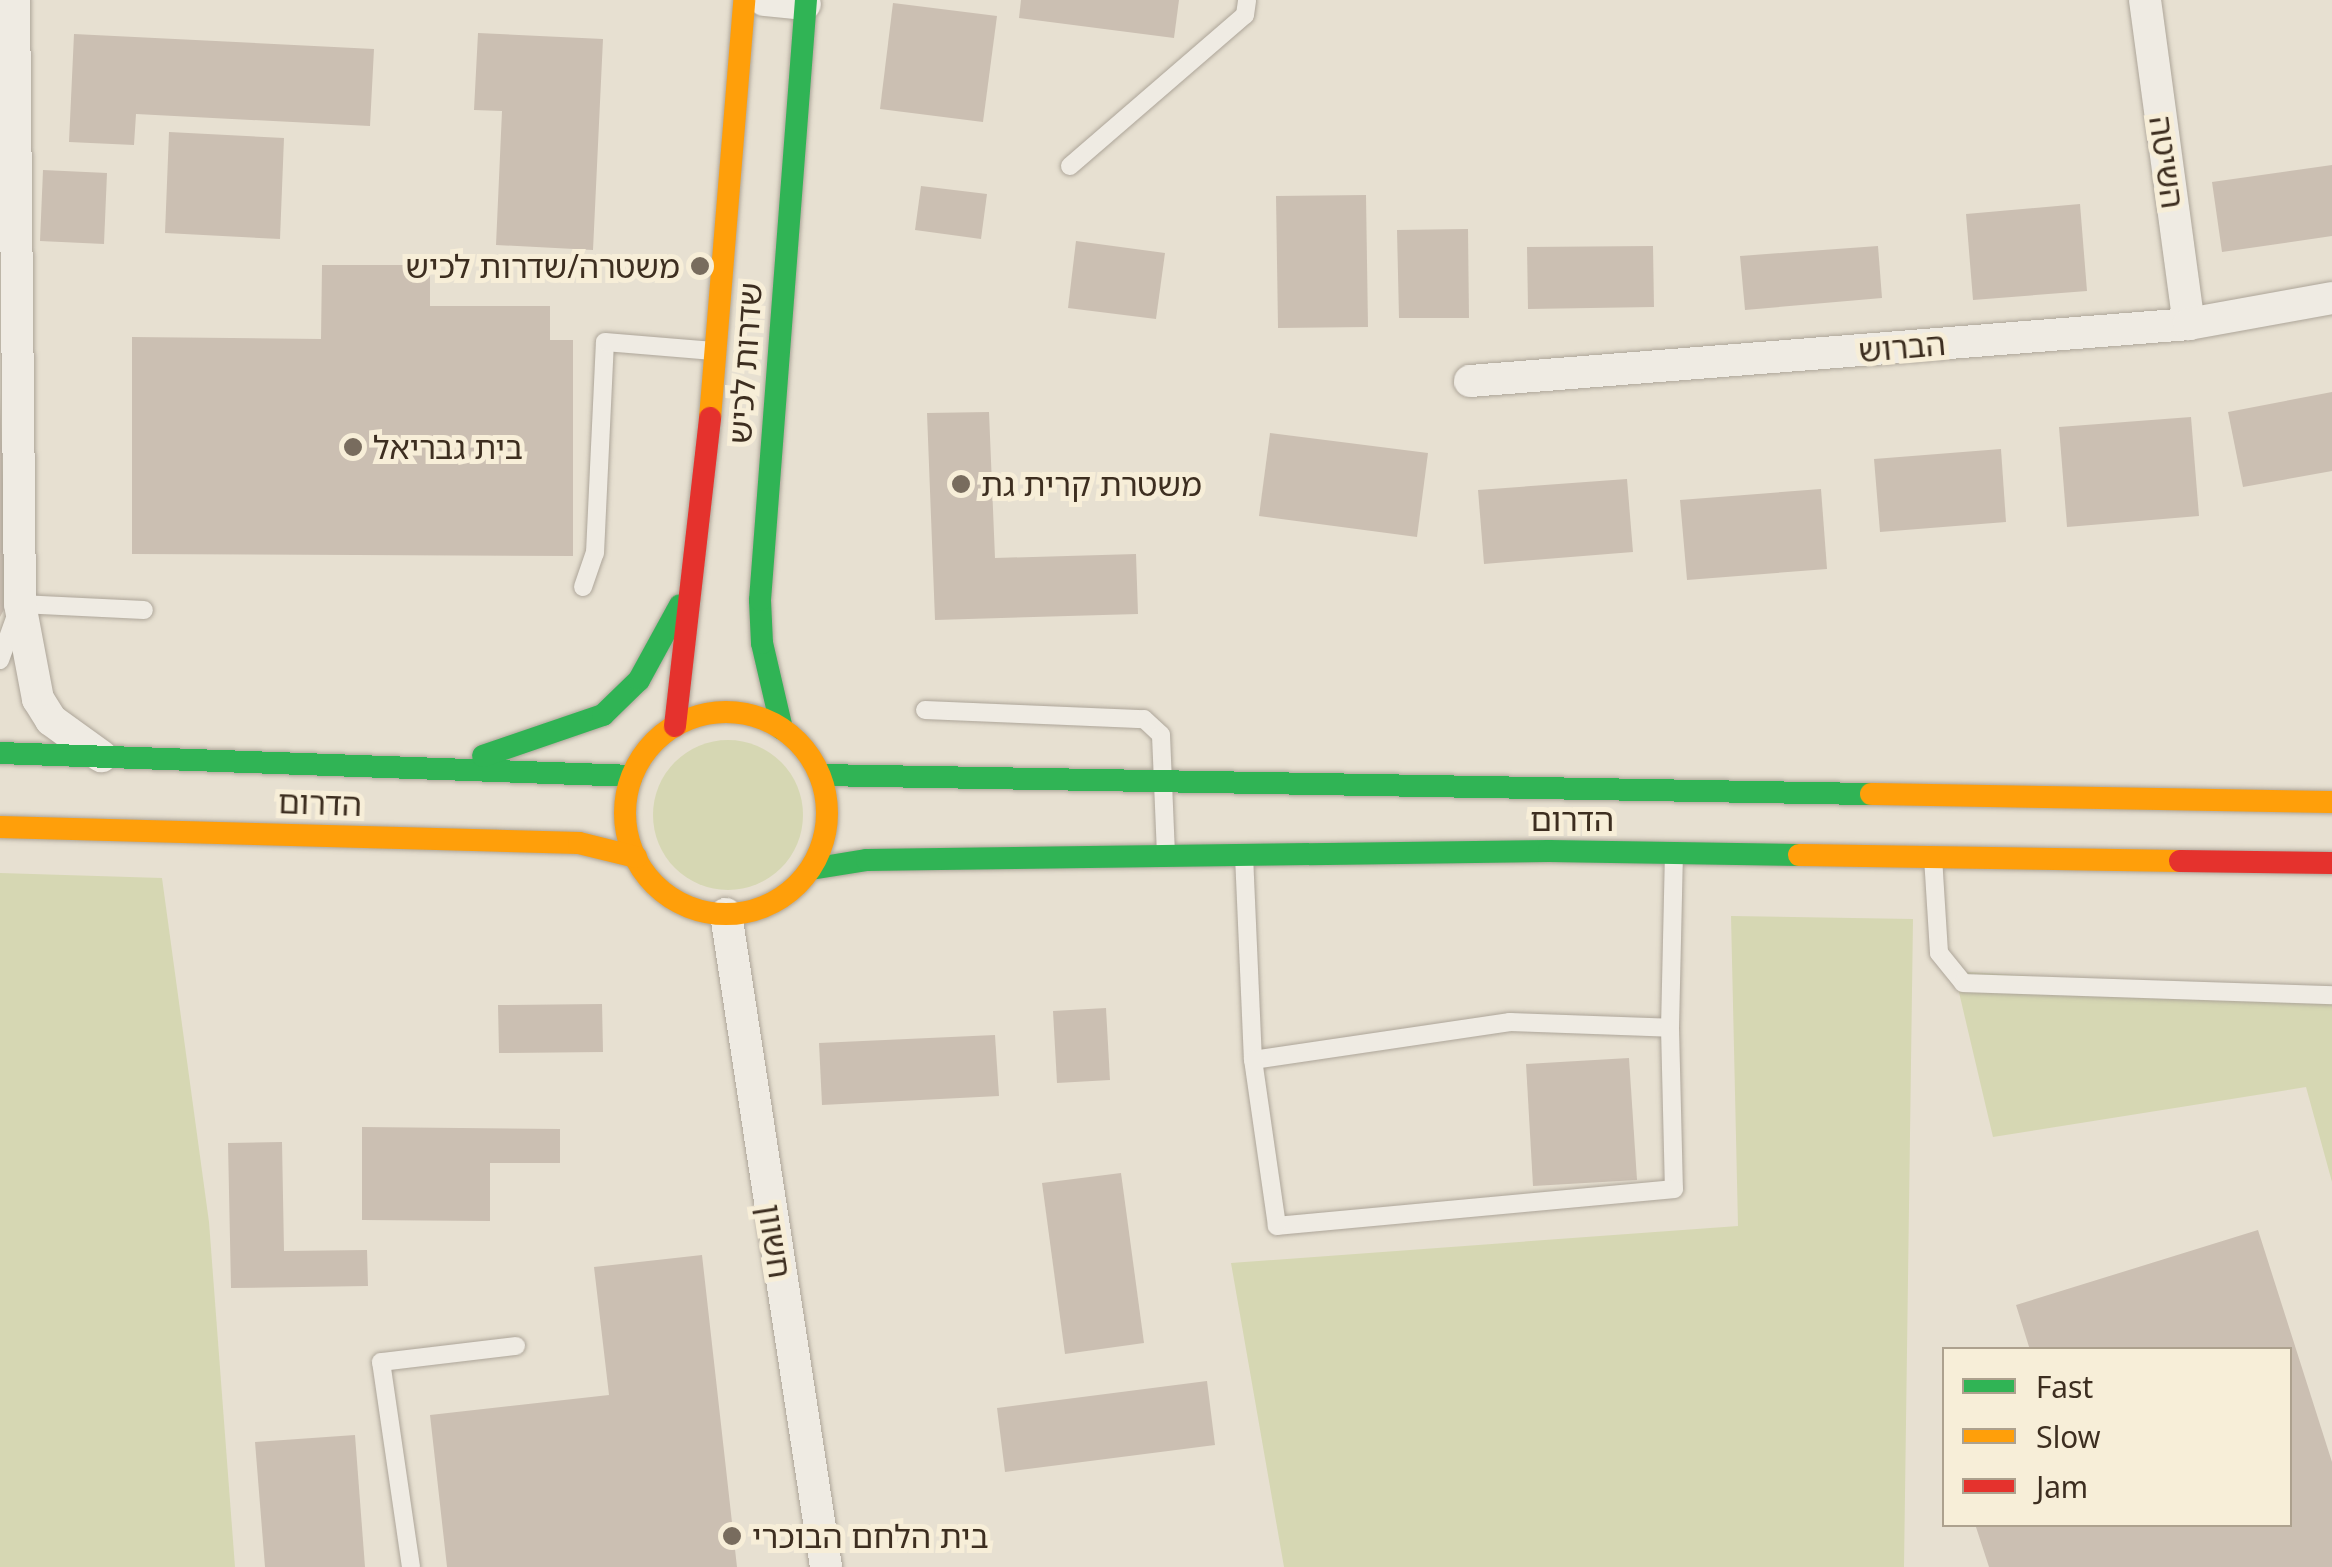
<!DOCTYPE html>
<html>
<head>
<meta charset="utf-8">
<style>
  body { margin:0 }
  #map { position:relative; width:2332px; height:1567px; overflow:hidden; background:#e7e0d1; font-family:Georgia,"Noto Sans Hebrew",serif }
  div>[style] { position:absolute }
  .green>* { inset:0; background:#d6d7b3 }
  .round { border-radius:50% }
  .building>* { inset:0; background:#cbbfb2 }
  .roads { filter:drop-shadow(0 0 2px #ada599) drop-shadow(0 0 2px #ada599) }
  .lane>* { height:18px; margin:-9px; padding:0 9px; transform-origin:9px; border-radius:9px; background:#efebe3 }
  .street>* { height:32px; margin:-16px; padding:0 16px; transform-origin:16px; border-radius:16px; background:#efebe3 }
  .fast>* { height:22px; margin:-11px; padding:0 11px; transform-origin:11px; border-radius:11px; background:#30b455 }
  .slow>* { height:22px; margin:-11px; padding:0 11px; transform-origin:11px; border-radius:11px; background:#ff9f0a }
  .slow>.ring { margin:-11px; padding:0; box-sizing:content-box; background:none; border:22px solid #ff9f0a; border-radius:50% }
  .jam>* { height:22px; margin:-11px; padding:0 11px; transform-origin:11px; border-radius:11px; background:#e5322d }
  .dots>* { width:28px; height:28px; translate:-50% -50%; box-sizing:border-box; border:5px solid #f7eed8; border-radius:50% }
  span { translate:-50% -50%; white-space:nowrap; text-align:center; line-height:1.15; -webkit-text-stroke:10px #f7eed8; paint-order:stroke }
  .street-label { font-size:32px; color:#3d2e20 }
  .poi-label { font-size:32px; color:#3d2e20 }
  .right { translate:-100% -50%; text-align:right }
  .left { translate:0 -50%; text-align:left }
  .legend { position:absolute; left:1942px; top:1347px; width:350px; height:180px; box-sizing:border-box; background:#f7eed8; border:2px solid #ada18e; margin:0; padding:12px 18px; list-style:none; font-size:30px; color:#3d2e20 }
  .legend li { display:flex; align-items:center; gap:20px; height:50px }
  .legend b { width:50px; border:2px solid #ada18e }
</style>
</head>
<body>
<div id="map">
  <div class="green">
    <i class="round" style="left:653px;top:740px;width:150px;height:150px"></i>
    <i style="clip-path:polygon(0 873px,162px 878px,209px 1222px,235px 1567px,0 1567px)"></i>
    <i style="clip-path:polygon(1731px 916px,1913px 919px,1904px 1567px,1284px 1567px,1231px 1263px,1738px 1226px)"></i>
    <i style="clip-path:polygon(1954px 971px,2332px 996px,2332px 1182px,2306px 1087px,1993px 1137px)"></i>
  </div>
  <div class="building">
    <i style="clip-path:polygon(1021px 0,1179px 0,1174px 38px,1019px 18px)"></i>
    <i style="clip-path:polygon(893px 3px,997px 16px,983px 122px,880px 109px)"></i>
    <i style="clip-path:polygon(478px 33px,603px 39px,593px 250px,496px 245px,502px 111px,474px 110px)"></i>
    <i style="clip-path:polygon(74px 34px,374px 49px,370px 126px,136px 114px,134px 145px,69px 142px)"></i>
    <i style="clip-path:polygon(169px 132px,284px 138px,280px 239px,165px 233px)"></i>
    <i style="clip-path:polygon(2332px 165px,2332px 236px,2222px 252px,2212px 182px)"></i>
    <i style="clip-path:polygon(43px 170px,107px 173px,104px 244px,40px 241px)"></i>
    <i style="clip-path:polygon(921px 186px,987px 194px,981px 239px,915px 230px)"></i>
    <i style="clip-path:polygon(1366px 195px,1368px 327px,1278px 328px,1276px 196px)"></i>
    <i style="clip-path:polygon(2080px 204px,2087px 291px,1973px 300px,1966px 214px)"></i>
    <i style="clip-path:polygon(1468px 229px,1469px 318px,1399px 318px,1397px 230px)"></i>
    <i style="clip-path:polygon(1076px 241px,1165px 253px,1156px 319px,1068px 308px)"></i>
    <i style="clip-path:polygon(1653px 246px,1654px 307px,1528px 309px,1527px 247px)"></i>
    <i style="clip-path:polygon(1878px 246px,1882px 298px,1745px 310px,1740px 256px)"></i>
    <i style="clip-path:polygon(322px 265px,430px 265px,430px 306px,550px 306px,550px 340px,573px 340px,573px 556px,132px 554px,132px 337px,321px 339px)"></i>
    <i style="clip-path:polygon(2332px 392px,2332px 471px,2243px 487px,2228px 412px)"></i>
    <i style="clip-path:polygon(0 394px,7px 604px,0 617px)"></i>
    <i style="clip-path:polygon(989px 412px,995px 558px,1136px 554px,1138px 614px,935px 620px,927px 413px)"></i>
    <i style="clip-path:polygon(2191px 417px,2199px 516px,2067px 527px,2059px 427px)"></i>
    <i style="clip-path:polygon(1270px 433px,1428px 453px,1417px 537px,1259px 516px)"></i>
    <i style="clip-path:polygon(2001px 449px,2006px 522px,1880px 532px,1874px 459px)"></i>
    <i style="clip-path:polygon(1627px 479px,1633px 552px,1484px 564px,1478px 490px)"></i>
    <i style="clip-path:polygon(1821px 489px,1827px 569px,1687px 580px,1680px 500px)"></i>
    <i style="clip-path:polygon(602px 1004px,603px 1052px,499px 1053px,498px 1005px)"></i>
    <i style="clip-path:polygon(1106px 1008px,1110px 1080px,1057px 1083px,1053px 1011px)"></i>
    <i style="clip-path:polygon(995px 1035px,999px 1096px,822px 1105px,819px 1043px)"></i>
    <i style="clip-path:polygon(1629px 1058px,1637px 1180px,1533px 1186px,1526px 1064px)"></i>
    <i style="clip-path:polygon(362px 1127px,560px 1129px,560px 1163px,490px 1163px,490px 1221px,362px 1220px)"></i>
    <i style="clip-path:polygon(282px 1142px,284px 1251px,367px 1250px,368px 1286px,231px 1288px,228px 1143px)"></i>
    <i style="clip-path:polygon(1121px 1173px,1144px 1343px,1065px 1354px,1042px 1183px)"></i>
    <i style="clip-path:polygon(2258px 1230px,2332px 1462px,2332px 1567px,1989px 1567px,1975px 1524px,2290px 1524px,2290px 1350px,2030px 1350px,2016px 1305px)"></i>
    <i style="clip-path:polygon(702px 1255px,737px 1567px,447px 1567px,430px 1415px,609px 1395px,594px 1267px)"></i>
    <i style="clip-path:polygon(1207px 1381px,1215px 1445px,1005px 1472px,997px 1408px)"></i>
    <i style="clip-path:polygon(355px 1435px,365px 1567px,265px 1567px,255px 1442px)"></i>
  </div>
  <div class="roads">
    <div class="lane">
      <i style="left:1070px;top:166px;width:231px;rotate:-40.8deg"></i>
      <i style="left:1245px;top:15px;width:15px;rotate:-82deg"></i>
      <i style="left:583px;top:587px;width:36px;rotate:-71deg"></i>
      <i style="left:595px;top:553px;width:211px;rotate:-87.3deg"></i>
      <i style="left:605px;top:342px;width:109px;rotate:4.7deg"></i>
      <i style="left:0;top:660px;width:59px;rotate:-70.3deg"></i>
      <i style="left:20px;top:604px;width:124px;rotate:2.8deg"></i>
      <i style="left:925px;top:710px;width:219px;rotate:2.4deg"></i>
      <i style="left:1144px;top:719px;width:23px;rotate:43deg"></i>
      <i style="left:1161px;top:735px;width:121px;rotate:87.6deg"></i>
      <i style="left:1244px;top:855px;width:205px;rotate:87.5deg"></i>
      <i style="left:1253px;top:1060px;width:260px;rotate:-8.4deg"></i>
      <i style="left:1510px;top:1022px;width:160px;rotate:2.1deg"></i>
      <i style="left:1670px;top:1028px;width:161px;rotate:88.6deg"></i>
      <i style="left:1674px;top:1189px;width:399px;rotate:174.7deg"></i>
      <i style="left:1277px;top:1226px;width:168px;rotate:-98.2deg"></i>
      <i style="left:1933px;top:857px;width:96px;rotate:86.4deg"></i>
      <i style="left:1939px;top:953px;width:38px;rotate:51deg"></i>
      <i style="left:1963px;top:983px;width:369px;rotate:1.9deg"></i>
      <i style="left:1670px;top:1028px;width:174px;rotate:-88.7deg"></i>
      <i style="left:411px;top:1567px;width:207px;rotate:-98.3deg"></i>
      <i style="left:381px;top:1362px;width:136px;rotate:-6.8deg"></i>
    </div>
    <div class="street">
      <i style="left:14px;top:0;width:604px;rotate:89.43deg"></i>
      <i style="left:20px;top:604px;width:97px;rotate:79.3deg"></i>
      <i style="left:38px;top:699px;width:25px;rotate:58deg"></i>
      <i style="left:51px;top:720px;width:62px;rotate:35.8deg"></i>
      <i style="left:764px;top:0;width:41px;rotate:5.6deg"></i>
      <i style="left:2145px;top:0;width:327px;rotate:82.3deg"></i>
      <i style="left:1470px;top:381px;width:721px;rotate:-4.53deg"></i>
      <i style="left:2189px;top:324px;width:145px;rotate:-10.3deg"></i>
      <i style="left:726px;top:914px;width:661px;rotate:81.29deg"></i>
    </div>
    <div class="fast">
      <i style="left:782px;top:729px;width:88px;rotate:-103.1deg"></i>
      <i style="left:762px;top:643px;width:43px;rotate:-92.7deg"></i>
      <i style="left:760px;top:600px;width:602px;rotate:-85.62deg"></i>
      <i style="left:0;top:753px;width:632px;rotate:2.08deg"></i>
      <i style="left:483px;top:756px;width:127px;rotate:-18.9deg"></i>
      <i style="left:603px;top:715px;width:50px;rotate:-44.2deg"></i>
      <i style="left:639px;top:680px;width:85px;rotate:-61.3deg"></i>
      <i style="left:820px;top:775px;width:1051px;rotate:1.04deg"></i>
      <i style="left:811px;top:869px;width:57px;rotate:-9.1deg"></i>
      <i style="left:867px;top:860px;width:682px;rotate:-0.76deg"></i>
      <i style="left:1549px;top:851px;width:250px;rotate:0.9deg"></i>
    </div>
    <div class="slow">
      <i style="left:710px;top:418px;width:419px;rotate:-85.3deg"></i>
      <i class="ring" style="left:625px;top:712px;width:180px;height:180px"></i>
      <i style="left:1871px;top:794px;width:461px;rotate:1deg"></i>
      <i style="left:0;top:827px;width:579px;rotate:1.58deg"></i>
      <i style="left:579px;top:843px;width:59px;rotate:13.8deg"></i>
      <i style="left:1799px;top:855px;width:381px;rotate:0.9deg"></i>
    </div>
    <div class="jam">
      <i style="left:675px;top:726px;width:310px;rotate:-83.5deg"></i>
      <i style="left:2180px;top:861px;width:152px;rotate:0.8deg"></i>
    </div>
  </div>
  <div class="dots">
    <i style="left:700px;top:266px;background:#786c5e"></i>
    <i style="left:353px;top:447px;background:#786c5e"></i>
    <i style="left:961px;top:484px;background:#786c5e"></i>
    <i style="left:732px;top:1536px;background:#786c5e"></i>
  </div>
  <div class="street-label">
    <span style="left:2167px;top:162px;rotate:82deg">השיטה</span>
    <span style="left:1902px;top:347px;rotate:-5deg">הברוש</span>
    <span style="left:745px;top:363px;rotate:-86deg">שדרות לכיש</span>
    <span style="left:320px;top:803px;rotate:2deg">הדרום</span>
    <span style="left:1572px;top:819px">הדרום</span>
    <span style="left:775px;top:1241px;rotate:81deg">חשוון</span>
  </div>
  <div class="poi-label">
    <span class="right" style="left:680px;top:266px">משטרה/שדרות לכיש</span>
    <span class="left" style="left:373px;top:447px">בית גבריאל</span>
    <span class="left" style="left:981px;top:484px">משטרת קרית גת</span>
    <span class="left" style="left:752px;top:1536px">בית הלחם הבוכרי</span>
  </div>
  <ul class="legend">
  <li><b style="height:12px;background:#30b455"></b>Fast</li>
  <li><b style="height:12px;background:#ff9f0a"></b>Slow</li>
  <li><b style="height:12px;background:#e5322d"></b>Jam</li>
  </ul>
</div>
</body>
</html>
